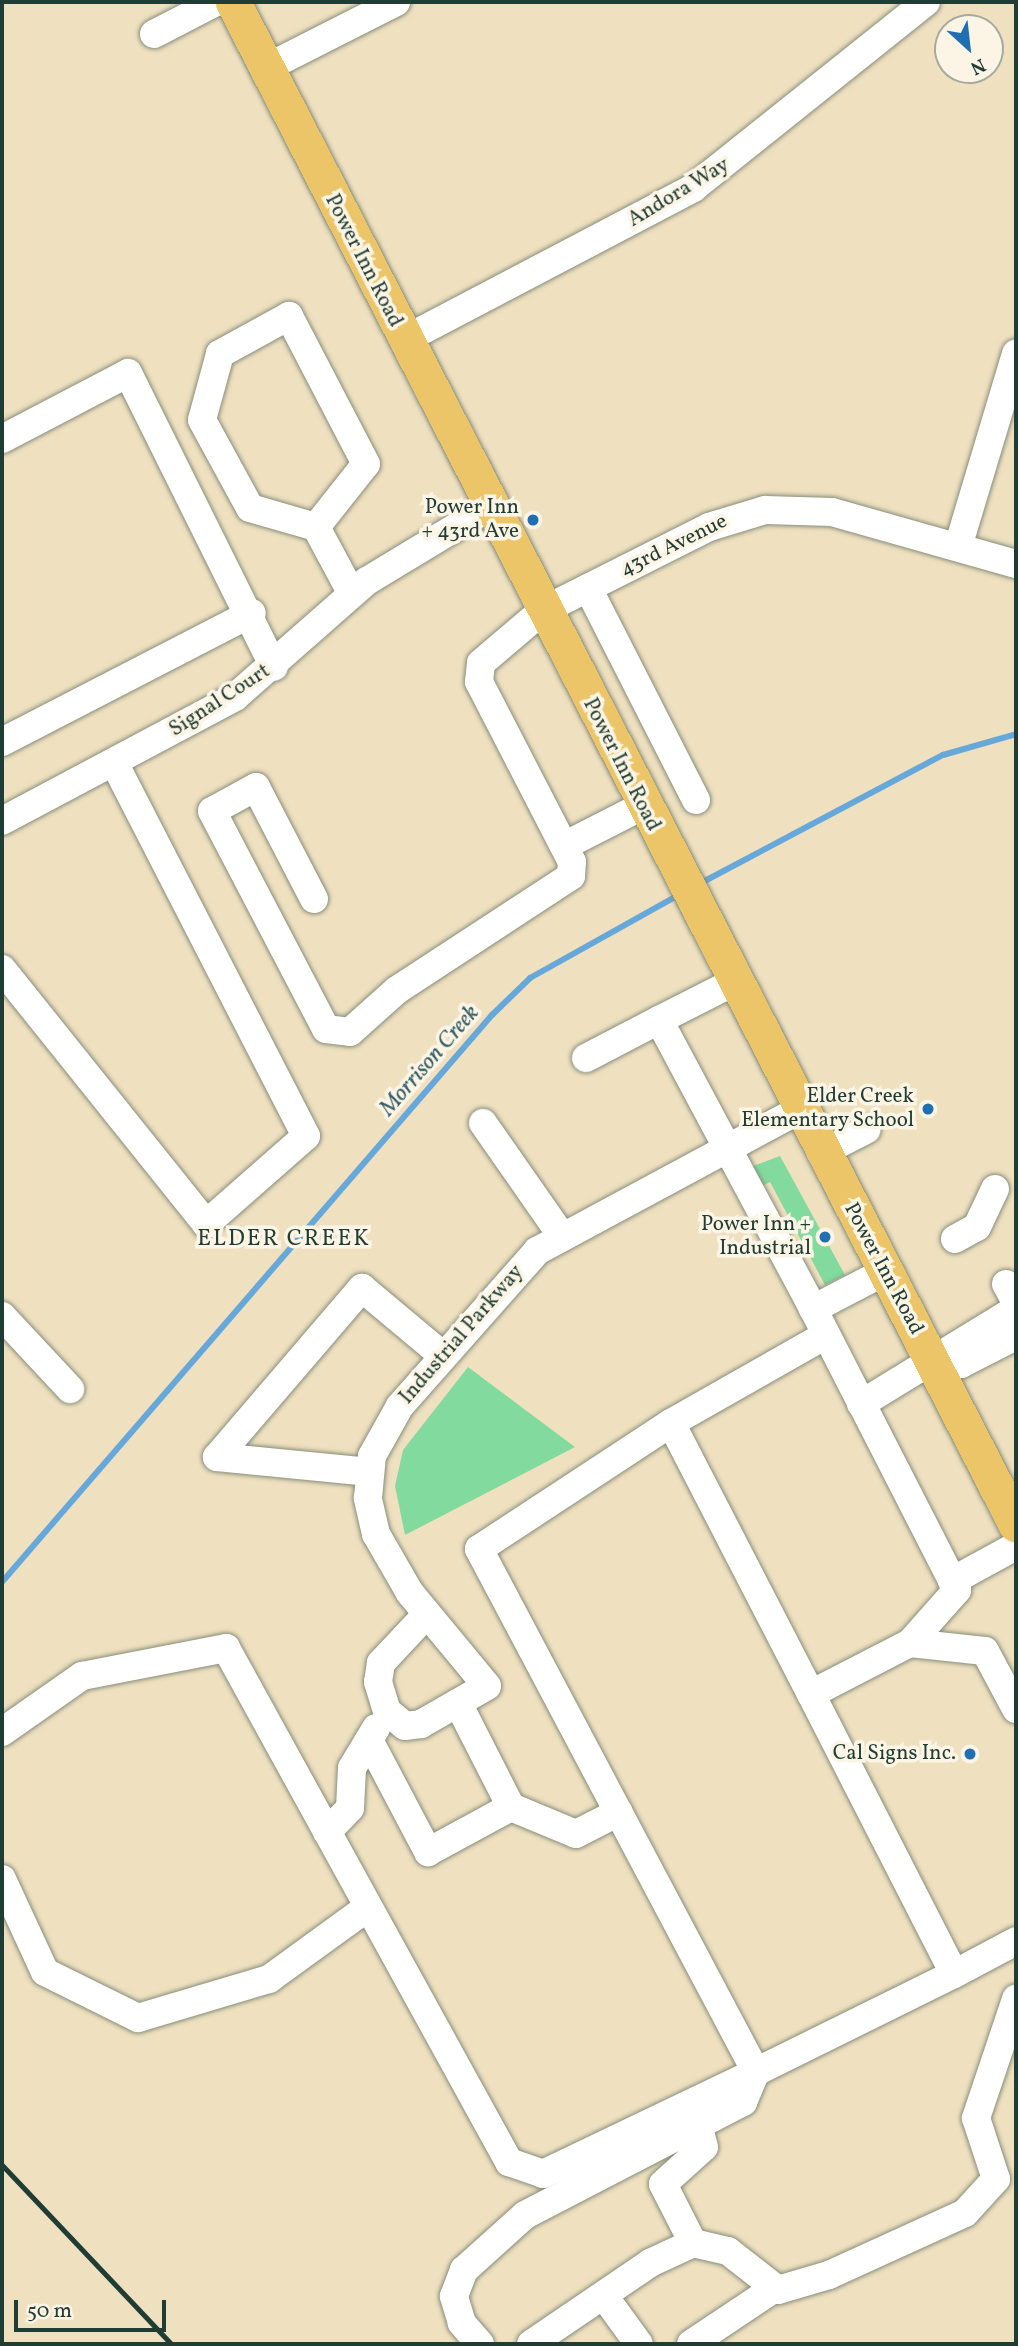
<!DOCTYPE html>
<html>
<head>
<meta charset="utf-8">
<style>
  body { margin:0 }
  #map { position:relative; width:1018px; height:2346px; overflow:hidden; background:#efe0c0; font-family:Vollkorn,serif }
  div>[style] { position:absolute }
  .green>* { inset:0; background:#83da9e }
  .stream>* { height:6px; margin:-3px; padding:0 3px; transform-origin:3px; border-radius:3px; background:#66a8da }
  .roads { filter:drop-shadow(0 0 2px #878e7a) drop-shadow(0 0 2px #878e7a) }
  .minor>* { height:28px; margin:-14px; padding:0 14px; transform-origin:14px; border-radius:14px; background:#fff }
  .major>* { height:35px; margin:-17.5px; padding:0 17.5px; transform-origin:17.5px; border-radius:17.5px; background:#ecc569 }
  .rail>* { height:5px; margin:-2.5px; padding:0 2.5px; transform-origin:2.5px; border-radius:2.5px; background:#1f3d34 }
  .dots>* { width:19px; height:19px; translate:-50% -50%; box-sizing:border-box; border:4px solid #fcf5e5; border-radius:50% }
  span { translate:-50% -50%; white-space:nowrap; text-align:center; line-height:1.15; -webkit-text-stroke:7px #fcf5e5; paint-order:stroke }
  .street-label { font-size:21px; color:#1f3d34 }
  .poi-label { font-size:21px; color:#1f3d34 }
  .right { translate:-100% -50%; text-align:right }
  .water-label { font-size:23px; color:#345d66; font-style:italic }
  .neighbourhood-label { font-size:23px; color:#1f3d34; letter-spacing:2px }
  .frame { position:absolute; inset:0; border:4px solid #1f3d34; pointer-events:none }
  .north { position:absolute; left:934px; top:14px; width:70px; height:70px; box-sizing:border-box; background:#fcf5e5; border:2px solid #a4ab9e; border-radius:50%; rotate:153deg; font-size:19px; font-weight:700; line-height:28px; text-align:center; color:#1f3d34 }
  .north::after { content:''; display:block; margin:auto; width:24px; height:32px; background:#1f6fb2; clip-path:polygon(50% 0,100% 100%,50% 72%,0 100%) }
  .scale { position:absolute; left:14px; top:2300px; width:152px; height:32px; box-sizing:border-box; border:4px solid #1f3d34; border-top:0; padding-left:9px; font-size:21px; line-height:24px; white-space:nowrap; color:#1f3d34; -webkit-text-stroke:5px #fcf5e5; paint-order:stroke }
</style>
</head>
<body>
<div id="map">
  <div class="green">
    <i style="clip-path:polygon(780px 1156px,845px 1275px,825px 1285px,770px 1182px,754px 1190px,742px 1170px)"></i>
    <i style="clip-path:polygon(468px 1367px,575px 1447px,405px 1535px,395px 1486px,403px 1450px)"></i>
  </div>
  <div class="stream">
    <i style="left:699px;top:884px;width:276px;rotate:-27.9deg"></i>
    <i style="left:943px;top:755px;width:76px;rotate:-16deg"></i>
    <i style="left:2px;top:1582px;width:749px;rotate:-49.17deg"></i>
    <i style="left:492px;top:1015px;width:53px;rotate:-44.2deg"></i>
    <i style="left:530px;top:978px;width:172px;rotate:-29.2deg"></i>
  </div>
  <div class="roads">
    <div class="minor">
      <i style="left:154px;top:34px;width:70px;rotate:-27.3deg"></i>
      <i style="left:266px;top:68px;width:146px;rotate:-26.9deg"></i>
      <i style="left:404px;top:340px;width:327px;rotate:-27.7deg"></i>
      <i style="left:693px;top:188px;width:298px;rotate:-38.6deg"></i>
      <i style="left:2px;top:439px;width:142px;rotate:-27.6deg"></i>
      <i style="left:128px;top:373px;width:328px;rotate:63.6deg"></i>
      <i style="left:316px;top:527px;width:80px;rotate:-51.6deg"></i>
      <i style="left:366px;top:464px;width:167px;rotate:-117.5deg"></i>
      <i style="left:289px;top:316px;width:79px;rotate:151.2deg"></i>
      <i style="left:220px;top:354px;width:68px;rotate:105.3deg"></i>
      <i style="left:202px;top:420px;width:100px;rotate:61.4deg"></i>
      <i style="left:250px;top:508px;width:69px;rotate:16.1deg"></i>
      <i style="left:316px;top:527px;width:76px;rotate:61.8deg"></i>
      <i style="left:958px;top:547px;width:202px;rotate:-73.3deg"></i>
      <i style="left:588px;top:588px;width:238px;rotate:63deg"></i>
      <i style="left:2px;top:742px;width:281px;rotate:-27.3deg"></i>
      <i style="left:2px;top:821px;width:264px;rotate:-28deg"></i>
      <i style="left:235px;top:697px;width:176px;rotate:-41.3deg"></i>
      <i style="left:367px;top:581px;width:143px;rotate:-31.2deg"></i>
      <i style="left:564px;top:846px;width:88px;rotate:-27.1deg"></i>
      <i style="left:314px;top:899px;width:126px;rotate:-117.4deg"></i>
      <i style="left:256px;top:787px;width:50px;rotate:151.4deg"></i>
      <i style="left:212px;top:811px;width:246px;rotate:62.4deg"></i>
      <i style="left:326px;top:1029px;width:24px;rotate:7deg"></i>
      <i style="left:350px;top:1032px;width:63px;rotate:-41.8deg"></i>
      <i style="left:397px;top:990px;width:208px;rotate:-33.2deg"></i>
      <i style="left:571px;top:876px;width:14px;rotate:-86deg"></i>
      <i style="left:572px;top:862px;width:203px;rotate:-117.3deg"></i>
      <i style="left:479px;top:682px;width:19px;rotate:-84deg"></i>
      <i style="left:481px;top:663px;width:80px;rotate:-40.4deg"></i>
      <i style="left:542px;top:611px;width:187px;rotate:-26.7deg"></i>
      <i style="left:709px;top:527px;width:59px;rotate:-16.9deg"></i>
      <i style="left:765px;top:510px;width:67px;rotate:1.7deg"></i>
      <i style="left:832px;top:512px;width:191px;rotate:15.8deg"></i>
      <i style="left:2px;top:969px;width:327px;rotate:51.3deg"></i>
      <i style="left:206px;top:1224px;width:133px;rotate:-41.3deg"></i>
      <i style="left:306px;top:1136px;width:417px;rotate:-117.2deg"></i>
      <i style="left:734px;top:982px;width:84px;rotate:153.1deg"></i>
      <i style="left:659px;top:1020px;width:327px;rotate:61.9deg"></i>
      <i style="left:813px;top:1309px;width:80px;rotate:-27.5deg"></i>
      <i style="left:586px;top:1058px;width:82px;rotate:-27.5deg"></i>
      <i style="left:483px;top:1123px;width:136px;rotate:55.1deg"></i>
      <i style="left:821px;top:1153px;width:51px;rotate:-27.1deg"></i>
      <i style="left:955px;top:1239px;width:25px;rotate:-29deg"></i>
      <i style="left:977px;top:1227px;width:42px;rotate:-64.7deg"></i>
      <i style="left:1006px;top:1284px;width:21px;rotate:61deg"></i>
      <i style="left:2px;top:1316px;width:100px;rotate:47deg"></i>
      <i style="left:934px;top:1363px;width:27px;rotate:2deg"></i>
      <i style="left:961px;top:1364px;width:62px;rotate:-27deg"></i>
      <i style="left:861px;top:1404px;width:182px;rotate:-31.5deg"></i>
      <i style="left:671px;top:1423px;width:178px;rotate:-29.6deg"></i>
      <i style="left:370px;top:1472px;width:154px;rotate:-174.4deg"></i>
      <i style="left:217px;top:1457px;width:223px;rotate:-49.4deg"></i>
      <i style="left:362px;top:1288px;width:104px;rotate:39.9deg"></i>
      <i style="left:952px;top:1581px;width:73px;rotate:-28.7deg"></i>
      <i style="left:426px;top:1615px;width:66px;rotate:133.2deg"></i>
      <i style="left:381px;top:1663px;width:19px;rotate:99deg"></i>
      <i style="left:378px;top:1682px;width:30px;rotate:73deg"></i>
      <i style="left:387px;top:1711px;width:23px;rotate:40deg"></i>
      <i style="left:405px;top:1726px;width:16px;rotate:-7deg"></i>
      <i style="left:421px;top:1724px;width:76px;rotate:-29.9deg"></i>
      <i style="left:487px;top:1686px;width:121px;rotate:-129.6deg"></i>
      <i style="left:410px;top:1593px;width:68px;rotate:-120deg"></i>
      <i style="left:376px;top:1534px;width:37px;rotate:-103deg"></i>
      <i style="left:368px;top:1498px;width:42px;rotate:-84.6deg"></i>
      <i style="left:372px;top:1456px;width:57px;rotate:-60.8deg"></i>
      <i style="left:400px;top:1406px;width:207px;rotate:-48.5deg"></i>
      <i style="left:537px;top:1251px;width:298px;rotate:-28.3deg"></i>
      <i style="left:910px;top:1643px;width:75px;rotate:6.1deg"></i>
      <i style="left:985px;top:1651px;width:66px;rotate:61.9deg"></i>
      <i style="left:811px;top:1694px;width:314px;rotate:62.9deg"></i>
      <i style="left:954px;top:1974px;width:221px;rotate:153.7deg"></i>
      <i style="left:756px;top:2072px;width:592px;rotate:-117.91deg"></i>
      <i style="left:479px;top:1549px;width:230px;rotate:-33.3deg"></i>
      <i style="left:671px;top:1423px;width:305px;rotate:62.7deg"></i>
      <i style="left:811px;top:1694px;width:111px;rotate:-27.3deg"></i>
      <i style="left:910px;top:1643px;width:71px;rotate:-48.4deg"></i>
      <i style="left:957px;top:1590px;width:316px;rotate:-117.1deg"></i>
      <i style="left:2px;top:1732px;width:98px;rotate:-35deg"></i>
      <i style="left:82px;top:1676px;width:147px;rotate:-11deg"></i>
      <i style="left:226px;top:1648px;width:587px;rotate:61.16deg"></i>
      <i style="left:509px;top:2162px;width:36px;rotate:19deg"></i>
      <i style="left:543px;top:2174px;width:236px;rotate:-25.6deg"></i>
      <i style="left:369px;top:1740px;width:127px;rotate:62.2deg"></i>
      <i style="left:428px;top:1852px;width:94px;rotate:-28.5deg"></i>
      <i style="left:511px;top:1807px;width:117px;rotate:-117deg"></i>
      <i style="left:511px;top:1807px;width:70px;rotate:22.6deg"></i>
      <i style="left:576px;top:1834px;width:48px;rotate:-27.1deg"></i>
      <i style="left:327px;top:1832px;width:33px;rotate:-46deg"></i>
      <i style="left:350px;top:1808px;width:40px;rotate:-87.1deg"></i>
      <i style="left:352px;top:1768px;width:47px;rotate:-59deg"></i>
      <i style="left:2px;top:1879px;width:102px;rotate:65.2deg"></i>
      <i style="left:45px;top:1972px;width:104px;rotate:26.3deg"></i>
      <i style="left:138px;top:2018px;width:137px;rotate:-16.6deg"></i>
      <i style="left:269px;top:1979px;width:122px;rotate:-36deg"></i>
      <i style="left:954px;top:1974px;width:70px;rotate:-28deg"></i>
      <i style="left:693px;top:2243px;width:66px;rotate:-117deg"></i>
      <i style="left:663px;top:2184px;width:55px;rotate:-42.1deg"></i>
      <i style="left:704px;top:2147px;width:20px;rotate:-105deg"></i>
      <i style="left:604px;top:2296px;width:59px;rotate:53.9deg"></i>
      <i style="left:480px;top:2344px;width:28px;rotate:-131deg"></i>
      <i style="left:462px;top:2323px;width:28px;rotate:-107deg"></i>
      <i style="left:454px;top:2296px;width:28px;rotate:-69deg"></i>
      <i style="left:464px;top:2270px;width:82px;rotate:-42deg"></i>
      <i style="left:525px;top:2215px;width:246px;rotate:-27.4deg"></i>
      <i style="left:743px;top:2102px;width:33px;rotate:-67deg"></i>
      <i style="left:531px;top:2344px;width:144px;rotate:-34.2deg"></i>
      <i style="left:650px;top:2263px;width:47px;rotate:-24.9deg"></i>
      <i style="left:693px;top:2243px;width:36px;rotate:13deg"></i>
      <i style="left:728px;top:2251px;width:63px;rotate:38deg"></i>
      <i style="left:778px;top:2290px;width:53px;rotate:-16.4deg"></i>
      <i style="left:829px;top:2275px;width:149px;rotate:-24.5deg"></i>
      <i style="left:965px;top:2213px;width:46px;rotate:-47.6deg"></i>
      <i style="left:996px;top:2179px;width:64px;rotate:-108.2deg"></i>
      <i style="left:976px;top:2118px;width:126px;rotate:-71.4deg"></i>
      <i style="left:691px;top:2344px;width:101px;rotate:-33.7deg"></i>
    </div>
    <div class="major">
      <i style="left:233px;top:2px;width:1712px;rotate:62.79deg"></i>
    </div>
  </div>
  <div class="rail">
    <i style="left:2px;top:2165px;width:246px;rotate:46.6deg"></i>
  </div>
  <div class="dots">
    <i style="left:533px;top:520px;background:#1f6fb2"></i>
    <i style="left:928px;top:1109px;background:#1f6fb2"></i>
    <i style="left:825px;top:1237px;background:#1f6fb2"></i>
    <i style="left:970px;top:1754px;background:#1f6fb2"></i>
  </div>
  <div class="street-label">
    <span style="left:679px;top:193px;rotate:-31deg">Andora Way</span>
    <span style="left:363px;top:261px;rotate:63deg">Power Inn Road</span>
    <span style="left:674px;top:546px;rotate:-26deg">43rd Avenue</span>
    <span style="left:220px;top:701px;rotate:-33deg">Signal Court</span>
    <span style="left:621px;top:765px;rotate:63deg">Power Inn Road</span>
    <span style="left:883px;top:1269px;rotate:62deg">Power Inn Road</span>
    <span style="left:462px;top:1335px;rotate:-49deg">Industrial Parkway</span>
  </div>
  <div class="poi-label">
    <span class="right" style="left:519px;top:520px">Power Inn<br>+ 43rd Ave</span>
    <span class="right" style="left:914px;top:1109px">Elder Creek<br>Elementary School</span>
    <span class="right" style="left:811px;top:1237px">Power Inn +<br>Industrial</span>
    <span class="right" style="left:956px;top:1754px">Cal Signs Inc.</span>
  </div>
  <div class="water-label">
    <span style="left:430px;top:1061px;rotate:-49deg">Morrison Creek</span>
  </div>
  <div class="neighbourhood-label">
    <span style="left:284px;top:1239px">ELDER CREEK</span>
  </div>
  <div class="frame"></div>
  <div class="north">N</div>
  <div class="scale">50 m</div>
</div>
</body>
</html>
